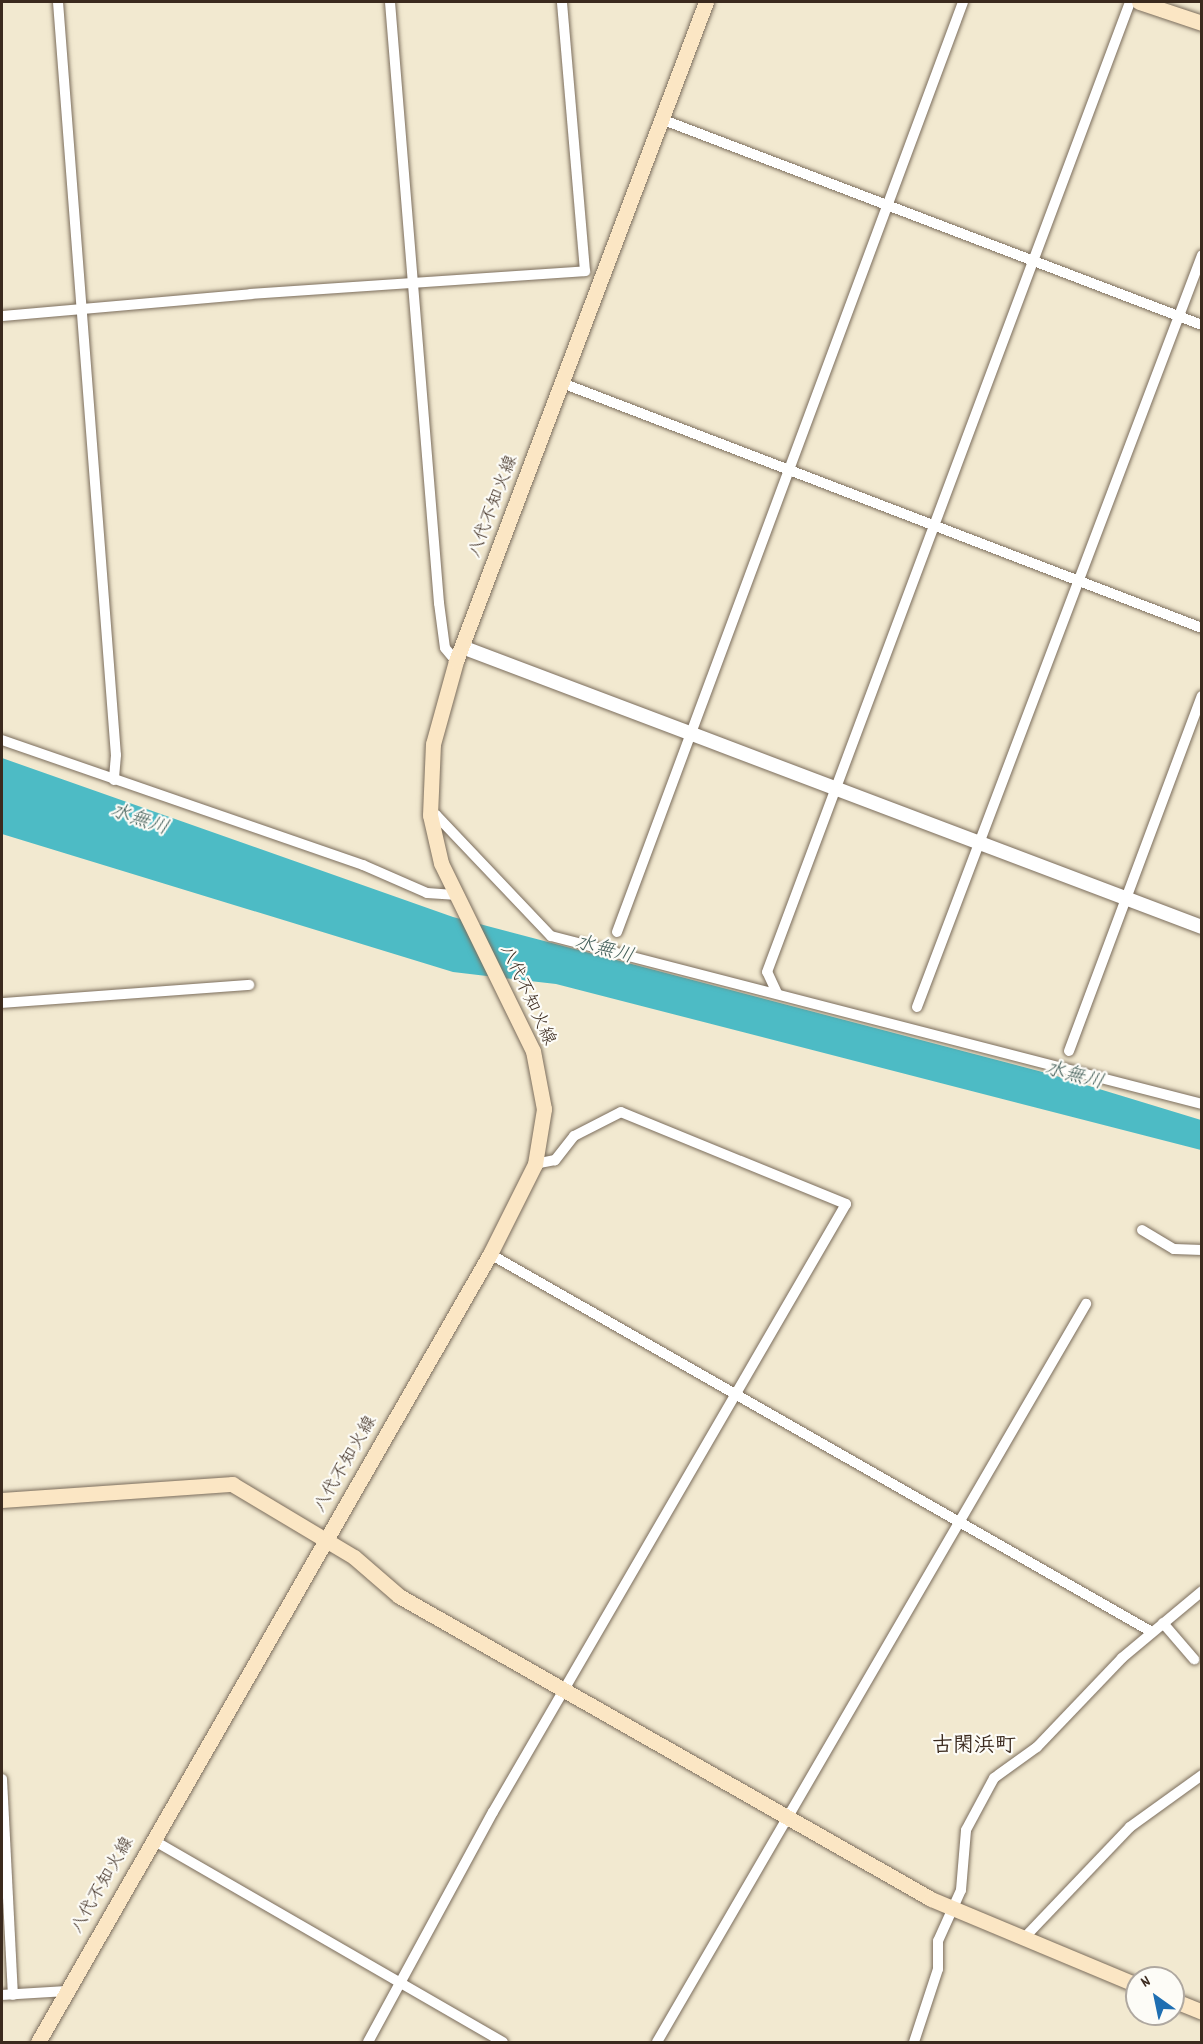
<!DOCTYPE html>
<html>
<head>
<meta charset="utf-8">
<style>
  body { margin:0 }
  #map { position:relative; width:1203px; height:2044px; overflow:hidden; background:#f2e9d0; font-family:Dekko,"Klee One",sans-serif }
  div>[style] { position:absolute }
  .water>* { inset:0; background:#4dbbc5 }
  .roads { filter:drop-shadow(0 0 2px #7b6d5c) drop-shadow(0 0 2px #7b6d5c) }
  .minor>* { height:10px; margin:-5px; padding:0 5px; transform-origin:5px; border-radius:5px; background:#fff }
  .tertiary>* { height:14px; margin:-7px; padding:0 7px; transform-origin:7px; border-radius:7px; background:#fff }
  .secondary>* { height:15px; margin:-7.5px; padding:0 7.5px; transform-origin:7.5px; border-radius:7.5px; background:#fbe6c4 }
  span { translate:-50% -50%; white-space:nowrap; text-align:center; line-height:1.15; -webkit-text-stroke:4.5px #fdfcf7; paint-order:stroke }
  .street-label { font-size:18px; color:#3b2a1e }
  .water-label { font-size:20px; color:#415d58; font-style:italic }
  .quarter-label { font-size:21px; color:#3b2a1e; font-weight:700 }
  .frame { position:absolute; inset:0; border:3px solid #3b2a1e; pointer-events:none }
  .north { position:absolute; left:1125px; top:1966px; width:60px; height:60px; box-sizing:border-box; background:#fdfcf7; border:2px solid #afa8a0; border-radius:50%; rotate:327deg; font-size:16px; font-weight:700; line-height:24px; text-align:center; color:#3b2a1e }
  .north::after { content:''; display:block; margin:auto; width:21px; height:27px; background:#1f6fb2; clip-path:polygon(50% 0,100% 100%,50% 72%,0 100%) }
</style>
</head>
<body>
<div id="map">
  <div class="water">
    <i style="clip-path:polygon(2px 758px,453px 917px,1050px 1074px,1201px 1120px,1201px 1150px,556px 984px,453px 972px,2px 834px)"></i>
  </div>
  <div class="roads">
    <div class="minor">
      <i style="left:58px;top:2px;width:755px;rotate:85.6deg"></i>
      <i style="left:116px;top:755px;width:25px;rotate:95deg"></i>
      <i style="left:390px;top:2px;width:603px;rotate:85.34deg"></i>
      <i style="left:439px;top:603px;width:45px;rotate:82.4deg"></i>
      <i style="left:445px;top:648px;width:17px;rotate:50deg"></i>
      <i style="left:661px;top:119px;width:579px;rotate:20.85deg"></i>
      <i style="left:2px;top:316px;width:250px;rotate:-5deg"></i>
      <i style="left:251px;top:294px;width:335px;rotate:-3.9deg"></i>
      <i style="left:585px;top:271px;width:270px;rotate:-94.9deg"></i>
      <i style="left:562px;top:383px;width:685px;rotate:20.95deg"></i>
      <i style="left:2px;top:740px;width:382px;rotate:19.1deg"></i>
      <i style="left:363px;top:865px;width:70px;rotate:23.6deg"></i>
      <i style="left:427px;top:893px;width:27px;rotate:4deg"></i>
      <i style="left:430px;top:815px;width:6px"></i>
      <i style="left:436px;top:815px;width:167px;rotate:46.5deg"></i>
      <i style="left:551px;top:936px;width:672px;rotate:14.47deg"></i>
      <i style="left:617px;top:932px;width:992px;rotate:-69.59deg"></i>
      <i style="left:777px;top:993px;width:23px;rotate:-115deg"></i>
      <i style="left:767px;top:972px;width:1036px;rotate:-69.48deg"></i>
      <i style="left:2px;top:1003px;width:248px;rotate:-4.2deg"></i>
      <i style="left:917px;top:1007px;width:804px;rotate:-69.24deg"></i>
      <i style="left:1069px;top:1051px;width:379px;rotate:-69.5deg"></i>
      <i style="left:1142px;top:1230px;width:37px;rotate:31deg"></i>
      <i style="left:1174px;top:1249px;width:28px;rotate:2deg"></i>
      <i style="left:490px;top:1254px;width:762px;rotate:29.73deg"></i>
      <i style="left:1163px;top:1623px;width:48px;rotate:49.3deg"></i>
      <i style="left:2px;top:1779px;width:216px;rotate:87.1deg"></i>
      <i style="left:153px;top:1840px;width:404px;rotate:30deg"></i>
      <i style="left:1024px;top:1938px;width:153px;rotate:-46.3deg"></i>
      <i style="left:1130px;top:1827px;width:89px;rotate:-35.8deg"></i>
      <i style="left:2px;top:1995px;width:64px;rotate:-3.6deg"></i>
      <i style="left:368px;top:2042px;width:262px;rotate:-61.5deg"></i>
      <i style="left:493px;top:1812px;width:703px;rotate:-59.86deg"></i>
      <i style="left:846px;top:1204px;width:243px;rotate:-157.8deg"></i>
      <i style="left:621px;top:1112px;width:53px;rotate:152.9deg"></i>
      <i style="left:574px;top:1136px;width:31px;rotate:128deg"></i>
      <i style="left:555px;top:1160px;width:20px;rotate:169deg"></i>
      <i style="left:657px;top:2042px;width:854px;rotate:-59.83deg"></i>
      <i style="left:914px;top:2042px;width:77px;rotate:-71.8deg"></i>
      <i style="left:938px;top:1969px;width:28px;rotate:-90deg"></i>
      <i style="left:938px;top:1941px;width:56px;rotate:-65.7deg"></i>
      <i style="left:961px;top:1890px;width:60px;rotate:-85.2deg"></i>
      <i style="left:966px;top:1830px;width:59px;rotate:-61.7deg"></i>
      <i style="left:994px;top:1778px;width:53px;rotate:-35.8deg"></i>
      <i style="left:1037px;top:1747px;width:123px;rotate:-46.3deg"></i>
      <i style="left:1122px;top:1658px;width:104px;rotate:-39.9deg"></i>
    </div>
    <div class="tertiary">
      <i style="left:462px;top:647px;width:791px;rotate:20.73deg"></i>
    </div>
    <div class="secondary">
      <i style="left:1139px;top:2px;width:66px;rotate:18.4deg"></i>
      <i style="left:2px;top:1500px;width:231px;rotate:-4deg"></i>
      <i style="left:232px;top:1484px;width:142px;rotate:30.9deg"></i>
      <i style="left:354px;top:1557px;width:60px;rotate:40.9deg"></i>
      <i style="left:399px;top:1596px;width:612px;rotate:29.66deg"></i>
      <i style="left:931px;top:1899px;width:223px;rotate:22.7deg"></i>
      <i style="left:1173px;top:2000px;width:31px;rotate:22deg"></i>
      <i style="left:38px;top:2042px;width:908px;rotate:-60.16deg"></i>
      <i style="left:490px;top:1254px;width:101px;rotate:-63.4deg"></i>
      <i style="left:535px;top:1164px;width:56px;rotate:-80.7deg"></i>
      <i style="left:544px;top:1109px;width:59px;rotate:-100.7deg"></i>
      <i style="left:533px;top:1051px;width:209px;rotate:-116.1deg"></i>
      <i style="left:441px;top:863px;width:49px;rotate:-102.9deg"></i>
      <i style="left:430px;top:815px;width:71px;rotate:-87.6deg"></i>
      <i style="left:433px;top:744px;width:86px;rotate:-74.5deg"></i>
      <i style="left:456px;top:661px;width:705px;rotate:-69.23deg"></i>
    </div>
  </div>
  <div class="street-label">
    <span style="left:495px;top:507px;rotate:-69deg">八代不知火線</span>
    <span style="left:526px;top:996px;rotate:65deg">八代不知火線</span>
    <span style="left:347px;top:1465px;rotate:-60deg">八代不知火線</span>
    <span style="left:104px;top:1886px;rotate:-60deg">八代不知火線</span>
  </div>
  <div class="water-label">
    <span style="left:139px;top:821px;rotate:19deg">水無川</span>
    <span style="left:604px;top:951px;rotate:15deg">水無川</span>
    <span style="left:1074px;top:1077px;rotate:15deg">水無川</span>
  </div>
  <div class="quarter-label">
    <span style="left:974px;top:1747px">古閑浜町</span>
  </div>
  <div class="frame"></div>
  <div class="north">N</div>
</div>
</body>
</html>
